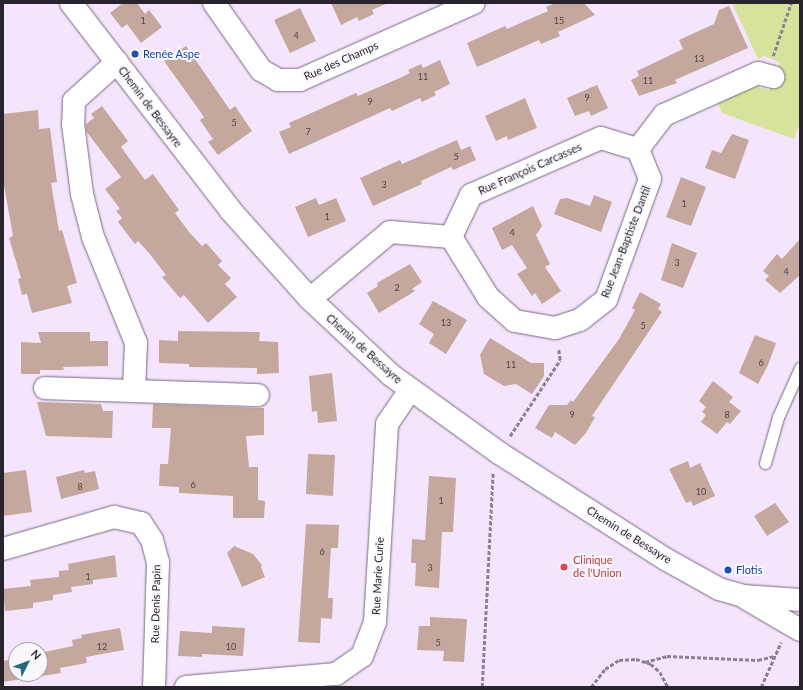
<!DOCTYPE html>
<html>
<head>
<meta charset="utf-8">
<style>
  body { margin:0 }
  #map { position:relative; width:803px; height:690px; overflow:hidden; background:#f4e5fd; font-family:Lato,sans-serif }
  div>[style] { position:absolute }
  .green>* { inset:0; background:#d7e39b }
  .building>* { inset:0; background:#c4a79d }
  .path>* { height:2.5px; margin-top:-1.25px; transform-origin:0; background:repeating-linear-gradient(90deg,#8b8192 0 4px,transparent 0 6px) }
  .roads { filter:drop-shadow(0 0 1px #77697e) drop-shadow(0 0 1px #77697e) }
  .lane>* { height:11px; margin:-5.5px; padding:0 5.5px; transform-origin:5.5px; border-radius:5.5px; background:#fff }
  .street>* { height:22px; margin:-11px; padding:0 11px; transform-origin:11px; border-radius:11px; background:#fff }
  .secondary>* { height:22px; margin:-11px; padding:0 11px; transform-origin:11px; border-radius:11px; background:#fff }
  .dots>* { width:11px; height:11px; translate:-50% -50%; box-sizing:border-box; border:2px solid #faf7fc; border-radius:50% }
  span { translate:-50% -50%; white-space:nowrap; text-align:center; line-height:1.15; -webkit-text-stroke:4px #faf7fc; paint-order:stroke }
  .number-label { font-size:9px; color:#4f4448 }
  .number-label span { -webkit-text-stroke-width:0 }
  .transit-label { font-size:11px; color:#164399 }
  .left { translate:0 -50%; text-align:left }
  .street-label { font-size:11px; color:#28232c }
  .health-label { font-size:11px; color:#be3a42 }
  .frame { position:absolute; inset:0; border:4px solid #28232c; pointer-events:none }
  .north { position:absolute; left:8px; top:642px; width:40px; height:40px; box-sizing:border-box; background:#faf7fc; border:1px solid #a6a2a9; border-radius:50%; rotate:48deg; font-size:11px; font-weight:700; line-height:16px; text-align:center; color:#28232c }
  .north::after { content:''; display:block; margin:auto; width:14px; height:18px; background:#256a7a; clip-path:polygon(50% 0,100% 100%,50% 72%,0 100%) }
</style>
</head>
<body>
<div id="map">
  <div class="green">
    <i style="clip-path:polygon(732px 3px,800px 3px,800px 123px,794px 139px,722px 113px,717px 101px,754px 85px,769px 91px,780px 62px,764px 56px,758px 59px)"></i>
  </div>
  <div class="building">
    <i style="clip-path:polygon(123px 3px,137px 3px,145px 14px,149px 10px,162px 27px,141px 43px,127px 24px,122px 28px,110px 13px)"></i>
    <i style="clip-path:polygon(331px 3px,388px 3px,372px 10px,374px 14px,359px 21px,357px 17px,341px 25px)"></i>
    <i style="clip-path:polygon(555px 3px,584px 3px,595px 15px,558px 32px,560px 36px,541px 44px,539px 40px,477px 67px,467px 43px,505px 26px,507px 29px,548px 11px,546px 7px)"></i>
    <i style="clip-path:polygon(729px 6px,748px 48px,675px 80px,677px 83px,639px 96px,631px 80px,639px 76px,637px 71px,683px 49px,679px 40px,714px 24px,719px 10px)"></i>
    <i style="clip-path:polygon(300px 8px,316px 41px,290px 53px,274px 20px)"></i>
    <i style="clip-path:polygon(186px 46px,230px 110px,235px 106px,252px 131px,218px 155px,208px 142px,213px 139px,200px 120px,204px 117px,164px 61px)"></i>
    <i style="clip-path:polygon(440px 60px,450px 84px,434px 92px,436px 95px,422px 102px,420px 98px,392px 111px,390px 108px,289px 154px,279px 132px,291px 127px,289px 123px,356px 93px,358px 96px,402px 77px,410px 73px,408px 70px,421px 64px,423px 68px)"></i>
    <i style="clip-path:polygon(597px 85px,608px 108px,591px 116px,589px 111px,575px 116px,567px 98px)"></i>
    <i style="clip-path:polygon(525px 98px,537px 128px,508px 140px,507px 136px,496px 141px,485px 116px)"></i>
    <i style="clip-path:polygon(102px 106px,128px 141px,121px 147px,145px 180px,153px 174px,179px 210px,175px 213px,189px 232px,202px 246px,206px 243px,222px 261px,218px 265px,231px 278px,225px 284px,237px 297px,208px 323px,184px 295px,180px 298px,162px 277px,166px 275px,149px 253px,138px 241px,135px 244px,118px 222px,122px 218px,116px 211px,120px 209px,105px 189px,121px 177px,86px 131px,86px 124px,94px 118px,91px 114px)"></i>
    <i style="clip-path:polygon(38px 110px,39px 129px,50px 128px,57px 182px,51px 183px,59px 231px,62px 230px,77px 283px,67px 286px,72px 303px,32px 313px,27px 294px,22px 295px,18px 279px,21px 278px,9px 238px,13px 236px,3px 180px,3px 114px)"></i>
    <i style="clip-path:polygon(732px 134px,749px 140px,735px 179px,705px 168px,712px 150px,721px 153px)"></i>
    <i style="clip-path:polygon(457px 140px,461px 150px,470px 146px,476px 160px,453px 170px,451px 167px,421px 181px,422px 184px,373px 206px,360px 178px,400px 160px,402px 164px)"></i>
    <i style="clip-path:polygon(681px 177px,706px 187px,691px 226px,666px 217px)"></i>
    <i style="clip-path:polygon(594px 195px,612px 202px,601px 232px,554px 214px,560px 199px,567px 198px,590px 206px)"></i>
    <i style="clip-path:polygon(316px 198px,319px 205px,336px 198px,346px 221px,308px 237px,295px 207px)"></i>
    <i style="clip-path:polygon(533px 206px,542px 226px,536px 235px,550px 264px,545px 267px,561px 291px,542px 304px,535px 293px,532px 296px,517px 274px,527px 268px,512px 245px,502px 250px,492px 228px)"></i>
    <i style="clip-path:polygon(800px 239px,800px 275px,780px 293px,765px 280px,769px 276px,763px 271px,777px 254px,782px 259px)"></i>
    <i style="clip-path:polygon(672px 243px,697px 253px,683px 288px,661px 280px)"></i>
    <i style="clip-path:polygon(410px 264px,422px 282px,412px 289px,415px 291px,379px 313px,367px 293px,378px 286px,377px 283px)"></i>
    <i style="clip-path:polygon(640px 292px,661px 304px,658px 309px,662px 312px,592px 416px,595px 417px,586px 433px,575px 445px,555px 432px,552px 438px,535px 428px,549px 405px,567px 405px,571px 400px,573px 402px,619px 339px,635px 310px,632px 308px)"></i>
    <i style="clip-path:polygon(433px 301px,467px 320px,446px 354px,429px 343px,434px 334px,419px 324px)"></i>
    <i style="clip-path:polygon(178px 331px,260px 332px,259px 341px,278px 342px,279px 373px,257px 374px,257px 368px,189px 367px,189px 364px,159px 363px,159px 340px,178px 341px)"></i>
    <i style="clip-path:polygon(38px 332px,90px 332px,90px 341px,108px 341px,108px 366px,63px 367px,64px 370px,40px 370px,40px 374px,21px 374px,21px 342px,41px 343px)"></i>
    <i style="clip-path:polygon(755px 335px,776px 343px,768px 365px,758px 384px,739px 373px)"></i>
    <i style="clip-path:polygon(490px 338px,531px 363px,544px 363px,544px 376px,532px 394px,516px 384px,504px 386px,484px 374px,480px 355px)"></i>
    <i style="clip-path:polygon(332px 373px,337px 421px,318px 423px,317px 411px,312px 412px,309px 376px)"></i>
    <i style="clip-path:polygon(713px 381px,733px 397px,729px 402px,741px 411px,730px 424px,727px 422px,717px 434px,701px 422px,706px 415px,702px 412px,706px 407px,699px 401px)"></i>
    <i style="clip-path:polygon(37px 402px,101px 404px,103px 411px,113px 411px,112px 438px,46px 436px)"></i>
    <i style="clip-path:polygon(153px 404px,264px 408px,264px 435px,246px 436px,249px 467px,258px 467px,258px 500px,265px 501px,264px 518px,233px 518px,233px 496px,179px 493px,179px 487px,159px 486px,160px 464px,168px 464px,171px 428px,152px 428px)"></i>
    <i style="clip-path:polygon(308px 454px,335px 455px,333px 496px,306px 494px)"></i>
    <i style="clip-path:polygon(688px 461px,690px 468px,700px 463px,715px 496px,693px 506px,691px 501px,686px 503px,669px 469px)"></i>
    <i style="clip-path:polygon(26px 470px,32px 512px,3px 516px,3px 473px)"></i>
    <i style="clip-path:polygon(84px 470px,85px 473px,95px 471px,99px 489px,61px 499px,56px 477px)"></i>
    <i style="clip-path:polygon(429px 476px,456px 478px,453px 532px,442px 532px,439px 588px,415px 586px,416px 563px,411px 563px,412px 539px,425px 540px)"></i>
    <i style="clip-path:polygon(775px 503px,789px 522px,767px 536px,754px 516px)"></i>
    <i style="clip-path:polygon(306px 524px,339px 525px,338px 548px,331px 548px,328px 598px,333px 598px,332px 619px,321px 618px,320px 643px,298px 642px)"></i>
    <i style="clip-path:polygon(234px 546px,253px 554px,262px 565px,261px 567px,265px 577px,242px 587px,227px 553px)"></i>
    <i style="clip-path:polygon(115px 555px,117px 577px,93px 580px,93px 584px,71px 587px,72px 592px,53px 595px,53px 600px,33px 603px,33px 608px,5px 611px,3px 589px,31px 586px,30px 580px,59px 577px,59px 571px,69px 570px,68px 564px)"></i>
    <i style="clip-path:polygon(430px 617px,467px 619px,464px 662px,443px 661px,444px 651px,417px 650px,419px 626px,430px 626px)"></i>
    <i style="clip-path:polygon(212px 626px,245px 628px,243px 656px,202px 654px,202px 657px,178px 656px,180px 631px,212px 633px)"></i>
    <i style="clip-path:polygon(120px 628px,124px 650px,86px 657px,87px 663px,60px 668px,61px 673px,3px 682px,3px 661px,16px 658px,16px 674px,40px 674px,40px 653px,73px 646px,72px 640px,82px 638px,81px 635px)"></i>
  </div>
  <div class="path">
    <i style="left:773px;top:56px;width:56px;rotate:-71.2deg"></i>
    <i style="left:510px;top:436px;width:91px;rotate:-56.7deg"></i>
    <i style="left:560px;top:360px;width:12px;rotate:-99deg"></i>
    <i style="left:645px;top:662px;width:23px;rotate:-15deg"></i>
    <i style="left:667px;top:656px;width:91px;rotate:2.5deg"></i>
    <i style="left:758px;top:660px;width:16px;rotate:-14deg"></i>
    <i style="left:482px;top:687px;width:215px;rotate:-87.1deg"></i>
    <i style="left:591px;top:687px;width:23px;rotate:-52deg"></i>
    <i style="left:605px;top:669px;width:17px;rotate:-33deg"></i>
    <i style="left:619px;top:660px;width:17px;rotate:-3deg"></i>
    <i style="left:636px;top:659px;width:16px;rotate:18deg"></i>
    <i style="left:651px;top:664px;width:12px;rotate:42deg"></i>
    <i style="left:660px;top:672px;width:17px;rotate:62deg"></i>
    <i style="left:761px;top:687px;width:49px;rotate:-66deg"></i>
  </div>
  <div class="roads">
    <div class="lane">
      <i style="left:765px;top:463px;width:48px;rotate:-74.2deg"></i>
      <i style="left:778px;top:417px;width:54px;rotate:-65.8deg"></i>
    </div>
    <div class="street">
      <i style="left:214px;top:3px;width:82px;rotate:55deg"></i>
      <i style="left:261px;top:70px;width:20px;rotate:30deg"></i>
      <i style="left:278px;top:80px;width:22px"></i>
      <i style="left:300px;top:80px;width:190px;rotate:-23.9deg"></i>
      <i style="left:117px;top:62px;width:58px;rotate:137.8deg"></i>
      <i style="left:74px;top:101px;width:23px;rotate:92deg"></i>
      <i style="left:73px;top:124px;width:71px;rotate:82.7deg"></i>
      <i style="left:82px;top:194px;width:44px;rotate:75.7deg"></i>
      <i style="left:93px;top:237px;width:114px;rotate:67.9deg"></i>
      <i style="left:136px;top:343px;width:48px;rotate:92.4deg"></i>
      <i style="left:451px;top:237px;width:70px;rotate:58.3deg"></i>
      <i style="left:488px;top:297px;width:36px;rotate:42deg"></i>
      <i style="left:515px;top:321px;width:41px;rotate:9.9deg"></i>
      <i style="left:555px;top:328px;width:26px;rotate:-18deg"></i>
      <i style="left:580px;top:320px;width:33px;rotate:-38deg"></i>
      <i style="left:606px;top:300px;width:129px;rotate:-70deg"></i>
      <i style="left:650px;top:179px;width:32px;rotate:-112deg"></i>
      <i style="left:310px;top:299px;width:104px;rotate:-39.9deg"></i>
      <i style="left:390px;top:232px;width:61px;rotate:4.7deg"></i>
      <i style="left:451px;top:237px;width:47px;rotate:-64.5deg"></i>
      <i style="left:471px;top:195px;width:142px;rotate:-23.7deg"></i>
      <i style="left:601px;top:138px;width:39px;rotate:17deg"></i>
      <i style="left:638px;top:149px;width:43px;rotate:-52.6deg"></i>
      <i style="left:664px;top:115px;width:103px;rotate:-24.1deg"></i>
      <i style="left:758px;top:73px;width:16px;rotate:15deg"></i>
      <i style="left:45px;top:388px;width:213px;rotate:1.9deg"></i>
      <i style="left:3px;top:549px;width:116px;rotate:-16.1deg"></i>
      <i style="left:114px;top:517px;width:28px;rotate:13deg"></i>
      <i style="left:141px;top:523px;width:20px;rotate:57deg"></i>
      <i style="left:152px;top:540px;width:23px;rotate:75deg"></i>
      <i style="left:158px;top:562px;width:125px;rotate:91.8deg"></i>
      <i style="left:186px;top:687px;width:151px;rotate:-5deg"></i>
      <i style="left:336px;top:674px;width:32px;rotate:-35deg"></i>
      <i style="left:362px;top:656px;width:36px;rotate:-69deg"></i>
      <i style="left:375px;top:622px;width:198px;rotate:-86.5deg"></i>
      <i style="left:387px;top:424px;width:41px;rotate:-55.9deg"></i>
    </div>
    <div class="secondary">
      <i style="left:71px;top:3px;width:262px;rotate:52.4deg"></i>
      <i style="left:231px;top:211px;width:118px;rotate:48.1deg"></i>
      <i style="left:310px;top:299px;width:111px;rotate:43.2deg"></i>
      <i style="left:391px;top:375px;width:133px;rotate:35.8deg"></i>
      <i style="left:499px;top:453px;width:199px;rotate:32.5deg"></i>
      <i style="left:667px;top:560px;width:60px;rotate:29.1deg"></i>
      <i style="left:719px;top:589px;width:25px;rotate:16deg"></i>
      <i style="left:743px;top:596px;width:57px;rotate:4deg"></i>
      <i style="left:747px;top:599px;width:61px;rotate:30.3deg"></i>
    </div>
  </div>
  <div class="dots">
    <i style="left:135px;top:54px;background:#1a4fb4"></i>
    <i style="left:564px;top:567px;background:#e0444e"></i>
    <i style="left:728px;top:570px;background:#1a4fb4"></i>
  </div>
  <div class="number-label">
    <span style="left:143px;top:21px">1</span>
    <span style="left:559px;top:21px">15</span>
    <span style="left:296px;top:36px">4</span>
    <span style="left:699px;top:59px">13</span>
    <span style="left:423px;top:77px">11</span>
    <span style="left:648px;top:81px">11</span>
    <span style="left:587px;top:98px">9</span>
    <span style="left:370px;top:102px">9</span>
    <span style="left:234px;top:123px">5</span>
    <span style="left:308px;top:132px">7</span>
    <span style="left:456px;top:157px">5</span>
    <span style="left:384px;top:185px">3</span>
    <span style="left:684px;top:204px">1</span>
    <span style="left:327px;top:217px">1</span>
    <span style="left:512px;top:233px">4</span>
    <span style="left:677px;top:263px">3</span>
    <span style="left:786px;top:272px">4</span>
    <span style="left:397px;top:288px">2</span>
    <span style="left:446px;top:323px">13</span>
    <span style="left:643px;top:326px">5</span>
    <span style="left:761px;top:363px">6</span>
    <span style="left:511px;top:365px">11</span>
    <span style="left:572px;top:415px">9</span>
    <span style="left:727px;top:415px">8</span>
    <span style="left:193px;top:485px">6</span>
    <span style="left:80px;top:487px">8</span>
    <span style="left:701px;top:492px">10</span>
    <span style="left:441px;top:501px">1</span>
    <span style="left:322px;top:552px">6</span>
    <span style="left:430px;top:568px">3</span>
    <span style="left:88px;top:577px">1</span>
    <span style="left:438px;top:643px">5</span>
    <span style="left:102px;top:647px">12</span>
    <span style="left:231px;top:647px">10</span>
  </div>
  <div class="transit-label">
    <span class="left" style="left:143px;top:54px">Renée Aspe</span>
    <span class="left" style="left:736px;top:570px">Flotis</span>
  </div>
  <div class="street-label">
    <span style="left:341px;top:61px;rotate:-24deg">Rue des Champs</span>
    <span style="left:150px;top:107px;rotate:53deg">Chemin de Bessayre</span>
    <span style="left:530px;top:169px;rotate:-24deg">Rue François Carcasses</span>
    <span style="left:626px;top:242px;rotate:-69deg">Rue Jean-Baptiste Dantil</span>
    <span style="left:364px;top:349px;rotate:42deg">Chemin de Bessayre</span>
    <span style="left:629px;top:535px;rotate:32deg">Chemin de Bessayre</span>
    <span style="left:378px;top:576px;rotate:-87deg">Rue Marie Curie</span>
    <span style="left:156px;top:604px;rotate:-89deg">Rue Denis Papin</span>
  </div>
  <div class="health-label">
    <span class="left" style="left:573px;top:567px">Clinique<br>de l'Union</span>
  </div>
  <div class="frame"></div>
  <div class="north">N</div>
</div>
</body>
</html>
